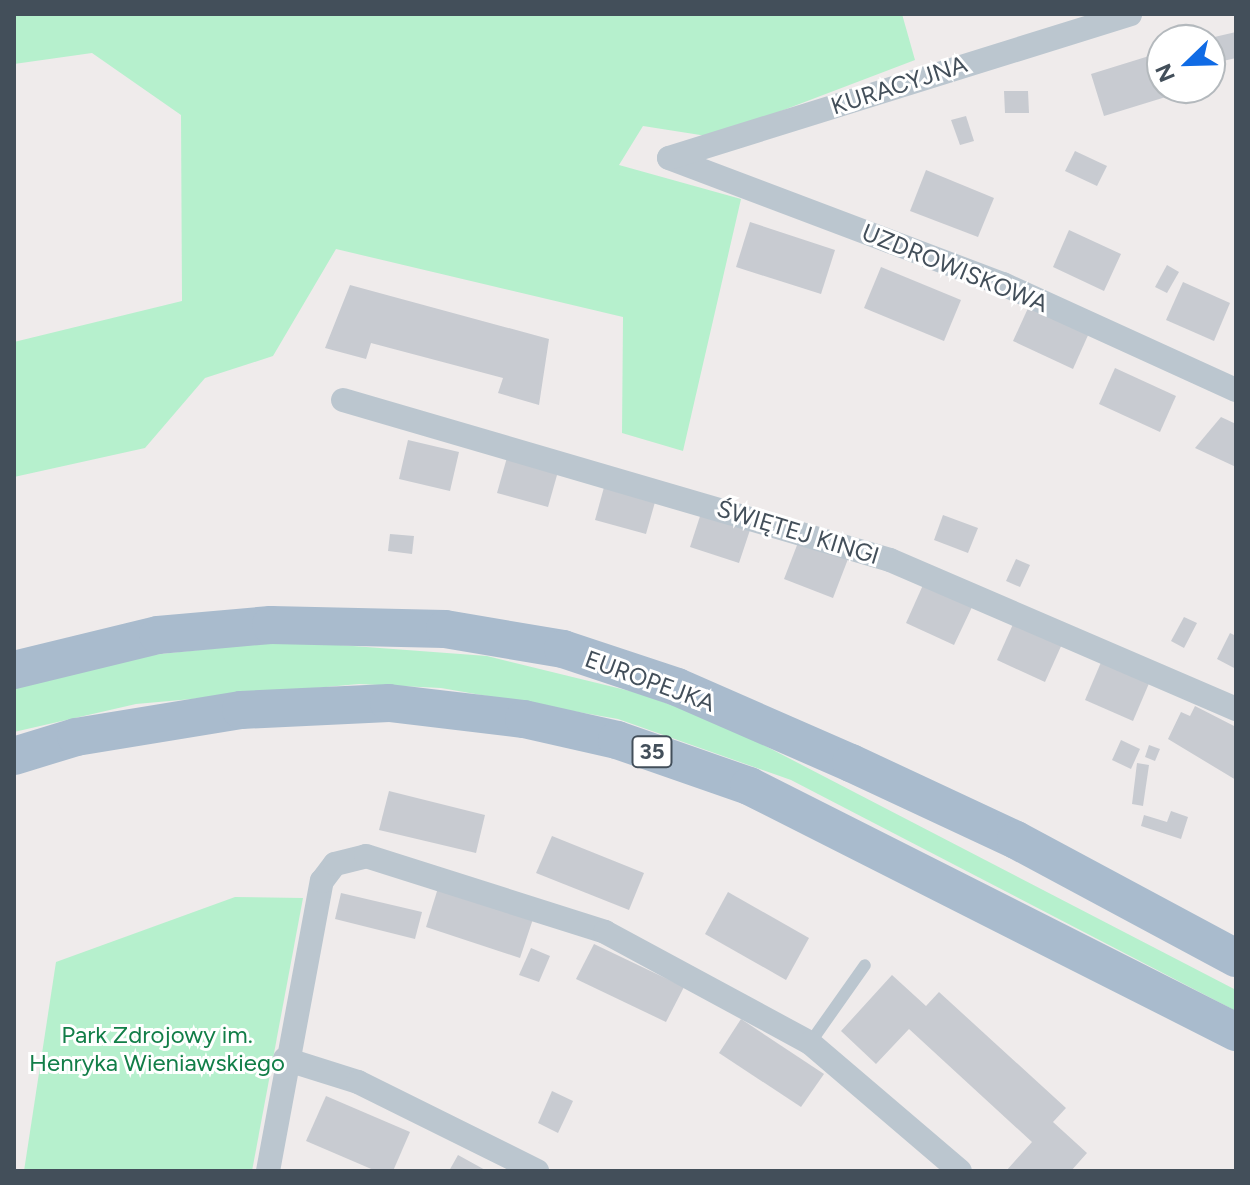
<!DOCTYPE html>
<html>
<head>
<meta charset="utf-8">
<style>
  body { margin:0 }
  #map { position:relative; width:1250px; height:1185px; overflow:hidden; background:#efebeb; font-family:Figtree,sans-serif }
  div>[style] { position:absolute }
  .green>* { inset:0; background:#b6f0cd }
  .building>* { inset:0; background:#c8cbd1 }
  .lane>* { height:12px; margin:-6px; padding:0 6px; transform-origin:6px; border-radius:6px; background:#bbc6cf }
  .street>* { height:24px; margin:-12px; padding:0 12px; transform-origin:12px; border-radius:12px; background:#bbc6cf }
  .primary>* { height:38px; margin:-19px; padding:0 19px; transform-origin:19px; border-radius:19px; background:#a9bbcd }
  span { translate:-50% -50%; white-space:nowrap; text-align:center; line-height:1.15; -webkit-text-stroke:6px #fff; paint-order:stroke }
  .shield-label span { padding:2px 6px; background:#fff; border:2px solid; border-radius:6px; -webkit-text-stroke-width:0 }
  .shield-label { font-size:22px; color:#434f5a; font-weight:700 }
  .street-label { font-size:24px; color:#434f5a }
  .park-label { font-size:24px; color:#127e48 }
  .frame { position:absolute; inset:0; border:16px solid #434f5a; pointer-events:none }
  .north { position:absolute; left:1146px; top:24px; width:80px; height:80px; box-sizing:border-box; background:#fff; border:2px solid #b4b9bd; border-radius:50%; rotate:247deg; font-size:22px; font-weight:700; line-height:32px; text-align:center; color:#434f5a }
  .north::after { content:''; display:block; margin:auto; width:28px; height:36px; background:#106be5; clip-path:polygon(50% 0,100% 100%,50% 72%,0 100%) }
</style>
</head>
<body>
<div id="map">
  <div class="green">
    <i style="clip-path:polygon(14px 14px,902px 14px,915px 60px,713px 137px,643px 126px,619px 165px,741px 199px,683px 451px,622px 433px,623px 317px,336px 249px,273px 356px,205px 378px,145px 448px,14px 477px,14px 342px,182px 301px,181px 115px,92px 53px,14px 64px)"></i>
    <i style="clip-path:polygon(286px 641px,487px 656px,638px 693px,719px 722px,1236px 990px,1236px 1011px,791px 780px,618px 719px,441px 688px,359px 684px,136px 704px,14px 732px,14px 688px,132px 657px)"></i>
    <i style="clip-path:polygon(235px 897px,303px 898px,252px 1171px,24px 1171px,56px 962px)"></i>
  </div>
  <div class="building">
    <i style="clip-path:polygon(1236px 32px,1236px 58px,1210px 64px,1210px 38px)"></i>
    <i style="clip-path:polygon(1162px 52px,1162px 88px,1182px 92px,1104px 116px,1091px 74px)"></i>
    <i style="clip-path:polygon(1004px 91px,1028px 91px,1029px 113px,1005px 113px)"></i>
    <i style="clip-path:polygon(966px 116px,974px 141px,960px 145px,951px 120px)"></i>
    <i style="clip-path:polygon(1075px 151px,1107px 166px,1097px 186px,1065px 171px)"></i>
    <i style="clip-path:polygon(926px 170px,994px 198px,978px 237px,910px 211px)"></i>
    <i style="clip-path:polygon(750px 222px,835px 250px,821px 294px,736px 267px)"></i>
    <i style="clip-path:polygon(1069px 230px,1121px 254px,1104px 291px,1053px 267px)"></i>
    <i style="clip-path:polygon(1167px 265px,1179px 272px,1167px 293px,1155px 287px)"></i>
    <i style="clip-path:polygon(881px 267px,961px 300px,944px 341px,864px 308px)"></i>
    <i style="clip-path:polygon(1183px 282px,1230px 303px,1214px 341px,1166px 320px)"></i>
    <i style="clip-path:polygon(350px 285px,549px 339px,539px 405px,498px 393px,503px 378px,371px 343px,366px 359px,325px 348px)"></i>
    <i style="clip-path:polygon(1029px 306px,1089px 333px,1073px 369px,1013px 341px)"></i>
    <i style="clip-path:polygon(1115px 368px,1176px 396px,1160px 432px,1099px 404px)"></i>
    <i style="clip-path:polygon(1221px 417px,1236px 424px,1236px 467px,1195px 448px)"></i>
    <i style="clip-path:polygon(408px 440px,459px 452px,450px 491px,399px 479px)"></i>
    <i style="clip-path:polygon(508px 454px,559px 468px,548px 507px,497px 493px)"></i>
    <i style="clip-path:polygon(606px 480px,657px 495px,646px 534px,595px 520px)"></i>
    <i style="clip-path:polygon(703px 507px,752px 524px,739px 563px,690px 547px)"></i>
    <i style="clip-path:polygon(943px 515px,978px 528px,968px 553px,934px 540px)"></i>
    <i style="clip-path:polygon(390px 534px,414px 536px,412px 554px,388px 551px)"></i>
    <i style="clip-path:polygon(799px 540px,848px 559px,833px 598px,784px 579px)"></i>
    <i style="clip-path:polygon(1016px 559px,1030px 565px,1020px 587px,1006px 581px)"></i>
    <i style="clip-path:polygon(923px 585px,972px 607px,954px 645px,906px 623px)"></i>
    <i style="clip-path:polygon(1184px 617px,1197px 623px,1184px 648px,1171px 641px)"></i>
    <i style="clip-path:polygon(1014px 622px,1062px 644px,1045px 682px,997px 660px)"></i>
    <i style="clip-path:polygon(1230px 633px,1236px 636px,1236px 669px,1217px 659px)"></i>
    <i style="clip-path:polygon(1102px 660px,1150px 681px,1133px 721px,1085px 700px)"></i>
    <i style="clip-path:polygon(1195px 706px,1236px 727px,1236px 780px,1168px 739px,1181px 712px,1190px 716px)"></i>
    <i style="clip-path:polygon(1121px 740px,1140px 749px,1131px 769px,1112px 760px)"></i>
    <i style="clip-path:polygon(1149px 745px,1160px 749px,1155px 761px,1145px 757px)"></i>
    <i style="clip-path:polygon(1137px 763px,1149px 765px,1143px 806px,1132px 804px)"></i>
    <i style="clip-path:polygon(389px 791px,485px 815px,476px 853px,379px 830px)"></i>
    <i style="clip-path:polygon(1171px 811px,1188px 817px,1181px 839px,1141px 826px,1144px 815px,1167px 822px)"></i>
    <i style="clip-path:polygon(552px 836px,644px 873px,629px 910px,536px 873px)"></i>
    <i style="clip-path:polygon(438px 888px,533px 919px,520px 958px,426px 927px)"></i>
    <i style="clip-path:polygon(728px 892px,809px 938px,786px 980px,705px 934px)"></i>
    <i style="clip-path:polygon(341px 893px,422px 912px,415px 939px,335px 919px)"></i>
    <i style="clip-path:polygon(594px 944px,684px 987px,666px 1022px,576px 979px)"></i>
    <i style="clip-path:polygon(531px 948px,550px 956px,539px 982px,519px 975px)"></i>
    <i style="clip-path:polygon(892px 975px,926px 1006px,939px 992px,1066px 1108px,1053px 1122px,1087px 1153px,1071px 1171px,1006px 1171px,1032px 1142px,909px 1029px,876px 1064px,841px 1031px)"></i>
    <i style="clip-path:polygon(741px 1019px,824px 1074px,801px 1107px,719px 1053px)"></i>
    <i style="clip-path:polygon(552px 1091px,573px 1101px,558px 1133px,538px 1123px)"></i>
    <i style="clip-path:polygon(326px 1096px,410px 1132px,393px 1171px,376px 1171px,306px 1141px)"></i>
    <i style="clip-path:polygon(458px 1155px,487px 1171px,449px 1171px)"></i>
  </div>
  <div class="lane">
    <i style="left:810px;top:1043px;width:95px;rotate:-54.8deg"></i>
  </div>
  <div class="street">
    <i style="left:669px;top:158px;width:357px;rotate:20.7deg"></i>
    <i style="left:1003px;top:284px;width:256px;rotate:24.5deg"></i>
    <i style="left:669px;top:158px;width:483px;rotate:-17.3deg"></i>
    <i style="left:343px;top:400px;width:570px;rotate:16.3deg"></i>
    <i style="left:890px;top:560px;width:377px;rotate:23.3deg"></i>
    <i style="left:285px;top:1059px;width:77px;rotate:17.5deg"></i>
    <i style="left:358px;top:1082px;width:200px;rotate:26.4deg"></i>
    <i style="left:268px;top:1171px;width:295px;rotate:-79.5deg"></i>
    <i style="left:322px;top:881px;width:21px;rotate:-53deg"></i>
    <i style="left:335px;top:864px;width:32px;rotate:-14deg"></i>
    <i style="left:366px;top:856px;width:251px;rotate:17.6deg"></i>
    <i style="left:605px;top:932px;width:233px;rotate:28.4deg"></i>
    <i style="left:810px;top:1043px;width:197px;rotate:40.5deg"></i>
  </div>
  <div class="primary">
    <i style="left:14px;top:670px;width:148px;rotate:-13.7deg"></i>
    <i style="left:158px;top:635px;width:113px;rotate:-5.1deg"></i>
    <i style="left:271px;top:625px;width:174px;rotate:1.3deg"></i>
    <i style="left:445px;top:629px;width:120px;rotate:9.6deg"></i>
    <i style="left:563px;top:649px;width:120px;rotate:18.4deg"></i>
    <i style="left:677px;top:687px;width:190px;rotate:23.6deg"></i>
    <i style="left:851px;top:763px;width:182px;rotate:25deg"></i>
    <i style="left:1016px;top:840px;width:250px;rotate:28.2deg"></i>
    <i style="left:14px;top:756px;width:65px;rotate:-17deg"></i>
    <i style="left:76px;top:737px;width:167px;rotate:-9.3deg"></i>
    <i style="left:241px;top:710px;width:148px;rotate:-2.7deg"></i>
    <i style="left:389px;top:703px;width:136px;rotate:6.8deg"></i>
    <i style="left:524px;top:719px;width:95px;rotate:12.7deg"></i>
    <i style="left:617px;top:740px;width:140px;rotate:19.2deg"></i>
    <i style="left:749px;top:786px;width:546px;rotate:26.8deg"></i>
  </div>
  <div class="shield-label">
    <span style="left:652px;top:752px">35</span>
  </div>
  <div class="street-label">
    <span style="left:899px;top:85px;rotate:-18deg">KURACYJNA</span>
    <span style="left:955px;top:268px;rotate:22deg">UZDROWISKOWA</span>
    <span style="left:798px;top:532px;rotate:17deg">ŚWIĘTEJ KINGI</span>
    <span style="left:650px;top:681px;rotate:20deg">EUROPEJKA</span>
  </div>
  <div class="park-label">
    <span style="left:157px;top:1049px">Park Zdrojowy im.<br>Henryka Wieniawskiego</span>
  </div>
  <div class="frame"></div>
  <div class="north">N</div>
</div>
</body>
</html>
